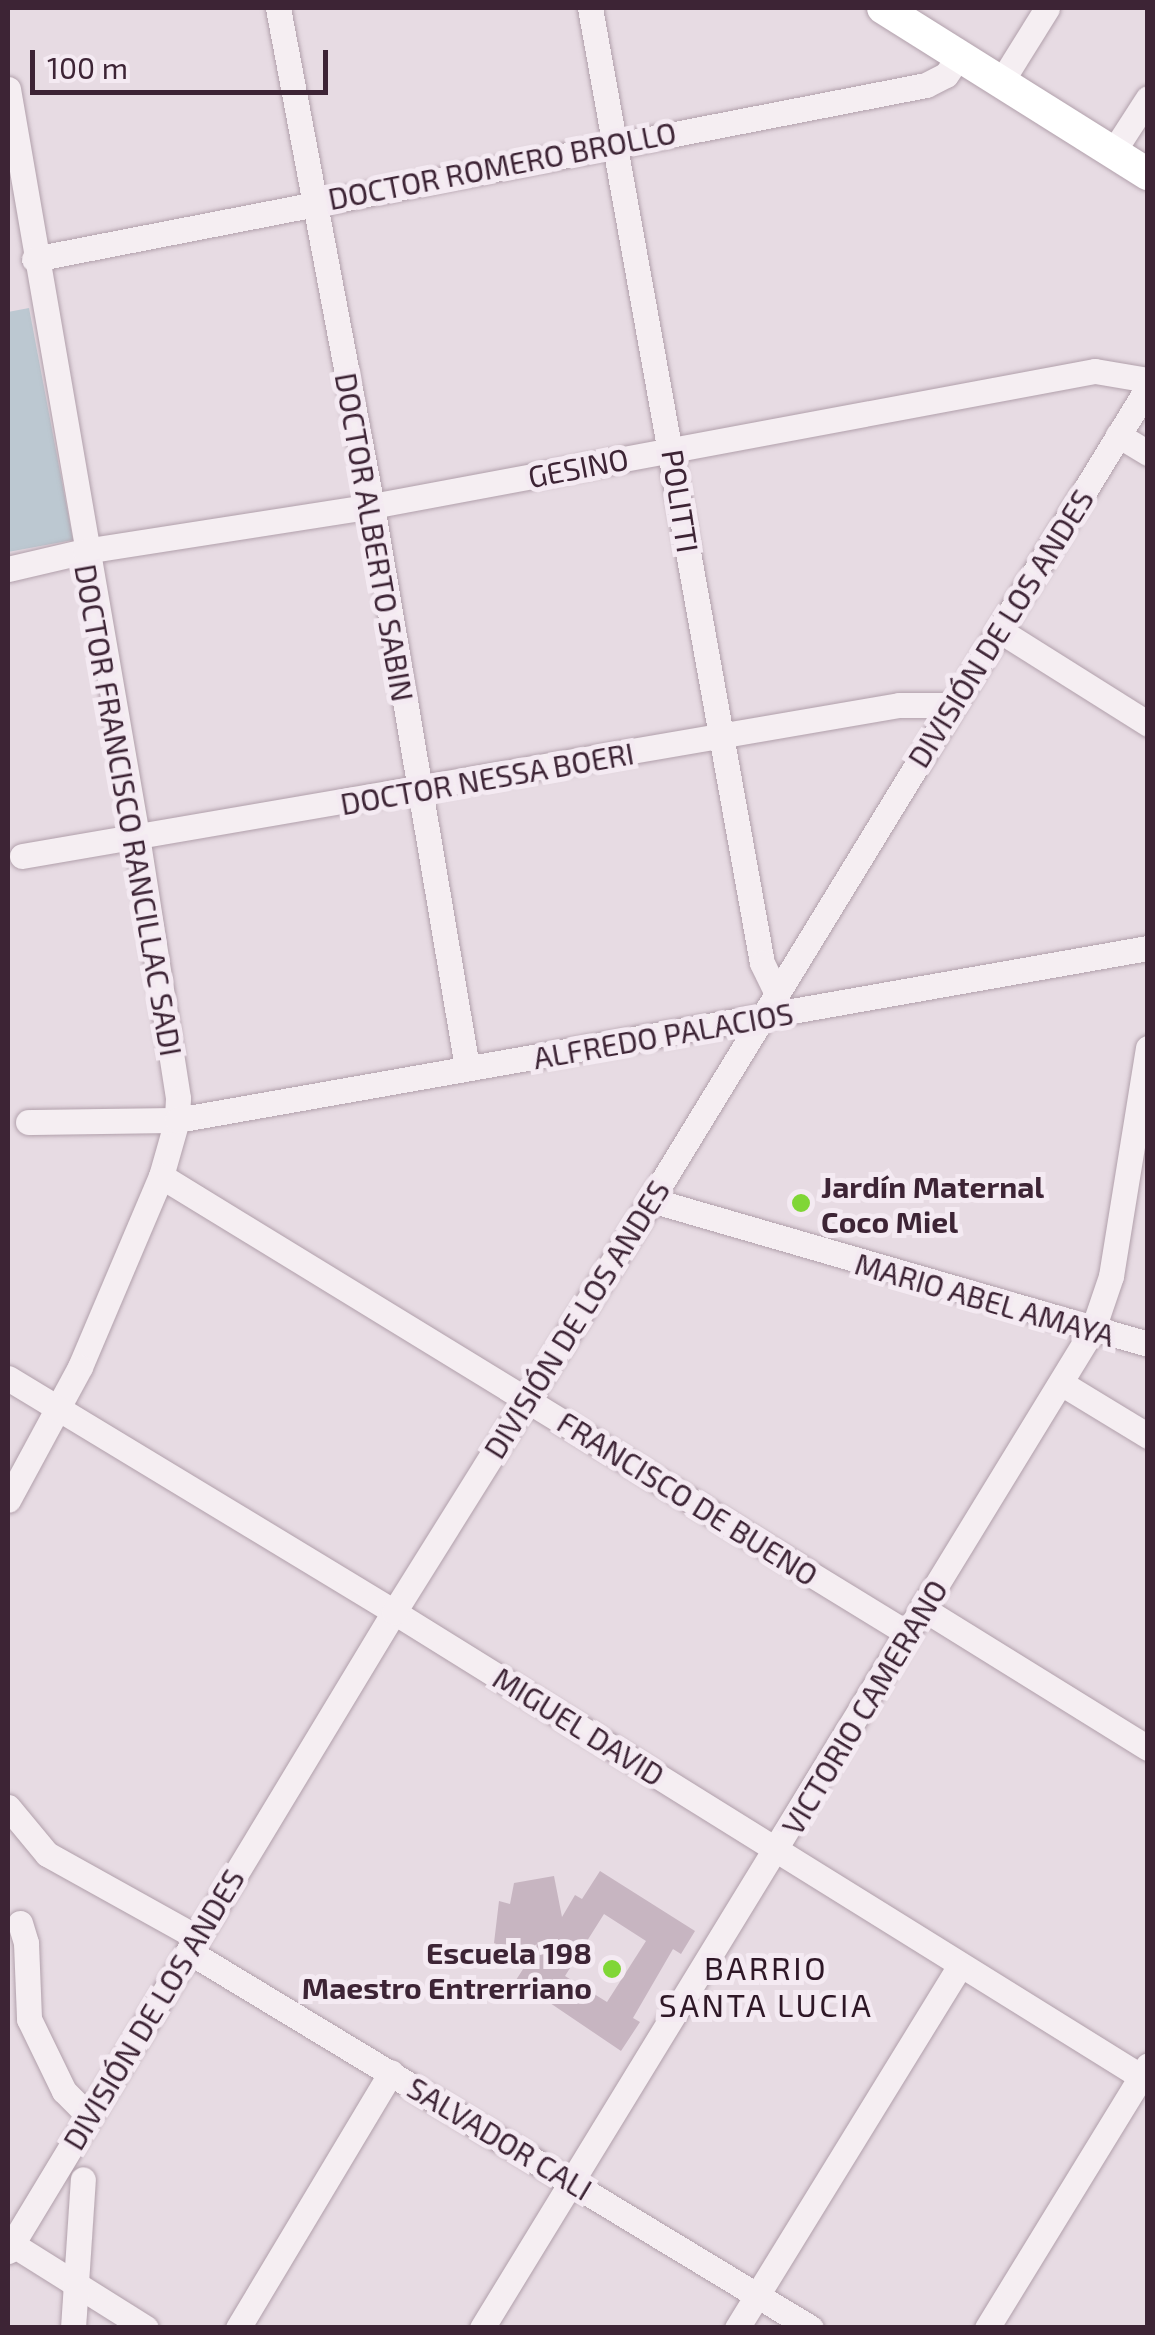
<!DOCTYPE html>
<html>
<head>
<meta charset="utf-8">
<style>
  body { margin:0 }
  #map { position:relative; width:1155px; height:2335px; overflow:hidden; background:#e7dbe3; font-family:"Exo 2",sans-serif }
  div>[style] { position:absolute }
  .green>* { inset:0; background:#bcc8d1 }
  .building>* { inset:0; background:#c7b5c1 }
  .roads { filter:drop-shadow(0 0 2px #b1a0ab) drop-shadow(0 0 2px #b1a0ab) }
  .minor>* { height:25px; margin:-12.5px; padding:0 12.5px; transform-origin:12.5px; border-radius:12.5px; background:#f5eef2 }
  .major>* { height:32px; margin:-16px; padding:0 16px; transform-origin:16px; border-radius:16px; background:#fff }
  .dots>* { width:28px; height:28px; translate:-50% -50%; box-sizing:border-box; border:5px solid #f4eaf2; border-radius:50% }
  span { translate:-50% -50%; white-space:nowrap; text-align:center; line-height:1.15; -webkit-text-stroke:10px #f4eaf2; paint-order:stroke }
  .street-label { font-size:30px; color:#3d2435 }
  .poi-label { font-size:30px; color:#3d2435; font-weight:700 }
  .left { translate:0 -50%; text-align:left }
  .right { translate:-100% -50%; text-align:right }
  .neighbourhood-label { font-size:32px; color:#2e1726; letter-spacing:2.5px }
  .frame { position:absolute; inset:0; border:10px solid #3d2435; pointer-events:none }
  .scale { position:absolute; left:30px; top:50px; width:298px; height:45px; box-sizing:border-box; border:5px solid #3d2435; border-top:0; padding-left:12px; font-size:30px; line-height:35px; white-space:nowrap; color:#3d2435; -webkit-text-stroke:8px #f4eaf2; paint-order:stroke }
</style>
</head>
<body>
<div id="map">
  <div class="green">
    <i style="clip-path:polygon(29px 308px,73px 540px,8px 552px,8px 312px)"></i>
  </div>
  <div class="building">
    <i style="clip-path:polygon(evenodd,600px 1871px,695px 1931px,681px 1954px,673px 1949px,633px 2018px,640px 2022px,621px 2051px,516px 1980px,525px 1966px,516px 1959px,516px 1952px,494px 1943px,499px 1901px,510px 1904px,514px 1883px,554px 1876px,562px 1917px,575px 1895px,582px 1899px,600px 1871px,604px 1914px,646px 1941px,607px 2002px,565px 1976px,604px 1914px)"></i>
  </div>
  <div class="roads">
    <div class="minor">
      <i style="left:278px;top:8px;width:507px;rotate:79.31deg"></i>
      <i style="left:372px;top:506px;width:569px;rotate:80.39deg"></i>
      <i style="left:590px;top:8px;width:970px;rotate:79.79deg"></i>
      <i style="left:762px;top:963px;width:32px;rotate:64deg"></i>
      <i style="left:1001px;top:82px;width:87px;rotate:-58.1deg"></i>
      <i style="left:8px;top:89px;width:758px;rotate:80.2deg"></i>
      <i style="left:137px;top:836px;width:265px;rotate:81.1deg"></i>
      <i style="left:178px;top:1098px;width:22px;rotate:93deg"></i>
      <i style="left:177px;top:1120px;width:58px;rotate:105.9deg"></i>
      <i style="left:161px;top:1176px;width:207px;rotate:113deg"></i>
      <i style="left:80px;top:1367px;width:151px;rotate:118.4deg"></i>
      <i style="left:1113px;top:152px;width:64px;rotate:-57.1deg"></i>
      <i style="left:34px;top:259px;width:909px;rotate:-11.04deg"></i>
      <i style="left:926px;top:85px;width:22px;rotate:-27deg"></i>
      <i style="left:946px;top:75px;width:23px;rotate:-56deg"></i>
      <i style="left:1118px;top:435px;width:35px;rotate:31deg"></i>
      <i style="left:8px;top:569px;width:79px;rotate:-13.2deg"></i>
      <i style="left:85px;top:551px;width:291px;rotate:-8.9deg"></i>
      <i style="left:372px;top:506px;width:735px;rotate:-10.58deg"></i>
      <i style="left:1095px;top:371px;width:54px;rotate:9.6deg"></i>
      <i style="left:999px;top:630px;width:176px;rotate:32.2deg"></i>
      <i style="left:22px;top:856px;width:890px;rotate:-9.77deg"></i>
      <i style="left:899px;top:705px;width:54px"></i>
      <i style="left:28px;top:1122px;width:149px;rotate:-0.8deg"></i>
      <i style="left:177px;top:1120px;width:986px;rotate:-10.05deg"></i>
      <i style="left:161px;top:1176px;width:875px;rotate:31.49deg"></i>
      <i style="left:651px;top:1200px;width:517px;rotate:16.16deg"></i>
      <i style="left:8px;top:1378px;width:451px;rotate:31.2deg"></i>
      <i style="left:394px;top:1612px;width:888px;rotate:31.88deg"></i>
      <i style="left:1061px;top:1383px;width:102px;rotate:31.3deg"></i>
      <i style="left:922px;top:1608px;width:266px;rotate:31.8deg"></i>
      <i style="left:8px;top:1807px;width:61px;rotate:50.3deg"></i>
      <i style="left:47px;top:1854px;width:171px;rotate:29.1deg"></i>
      <i style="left:20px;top:1923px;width:21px;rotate:73deg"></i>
      <i style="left:26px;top:1943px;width:76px;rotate:87.7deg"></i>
      <i style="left:29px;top:2019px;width:80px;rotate:64.1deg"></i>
      <i style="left:64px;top:2091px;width:33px;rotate:45deg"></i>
      <i style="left:188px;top:1951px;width:728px;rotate:31.18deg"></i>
      <i style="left:12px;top:2244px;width:158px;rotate:32.1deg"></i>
      <i style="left:8px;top:2251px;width:747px;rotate:-58.87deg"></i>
      <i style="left:394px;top:1612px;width:486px;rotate:-58deg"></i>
      <i style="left:651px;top:1200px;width:953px;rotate:-58.56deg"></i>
      <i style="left:73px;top:2328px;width:149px;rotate:-86.2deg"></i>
      <i style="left:238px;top:2328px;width:298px;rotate:-59.1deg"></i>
      <i style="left:482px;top:2328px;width:1171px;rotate:-58.55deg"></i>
      <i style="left:1093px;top:1329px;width:56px;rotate:-71.2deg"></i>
      <i style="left:1111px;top:1276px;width:231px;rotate:-80.8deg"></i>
      <i style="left:737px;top:2328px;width:426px;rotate:-58.4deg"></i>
      <i style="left:987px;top:2328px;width:308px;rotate:-58.5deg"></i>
    </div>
    <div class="major">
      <i style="left:883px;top:8px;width:313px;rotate:32.1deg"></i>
    </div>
  </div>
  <div class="dots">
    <i style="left:801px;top:1203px;background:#80d636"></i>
    <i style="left:612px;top:1969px;background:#80d636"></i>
  </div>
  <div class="street-label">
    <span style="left:502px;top:165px;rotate:-11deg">DOCTOR ROMERO BROLLO</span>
    <span style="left:578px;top:467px;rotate:-11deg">GESINO</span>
    <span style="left:681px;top:501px;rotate:81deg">POLITTI</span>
    <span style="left:375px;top:537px;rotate:80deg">DOCTOR ALBERTO SABIN</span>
    <span style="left:1000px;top:628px;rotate:-58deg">DIVISIÓN DE LOS ANDES</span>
    <span style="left:487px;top:778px;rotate:-10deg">DOCTOR NESSA BOERI</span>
    <span style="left:129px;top:810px;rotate:80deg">DOCTOR FRANCISCO RANCILLAC SADI</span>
    <span style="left:663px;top:1035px;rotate:-10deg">ALFREDO PALACIOS</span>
    <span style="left:985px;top:1299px;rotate:16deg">MARIO ABEL AMAYA</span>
    <span style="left:576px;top:1319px;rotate:-58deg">DIVISIÓN DE LOS ANDES</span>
    <span style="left:688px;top:1498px;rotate:32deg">FRANCISCO DE BUENO</span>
    <span style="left:864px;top:1707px;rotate:-59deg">VICTORIO CAMERANO</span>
    <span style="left:579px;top:1726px;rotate:32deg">MIGUEL DAVID</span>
    <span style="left:153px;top:2009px;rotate:-59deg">DIVISIÓN DE LOS ANDES</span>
    <span style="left:500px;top:2138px;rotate:31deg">SALVADOR CALI</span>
  </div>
  <div class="poi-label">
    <span class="left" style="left:821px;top:1203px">Jardín Maternal<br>Coco Miel</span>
    <span class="right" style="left:592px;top:1969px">Escuela 198<br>Maestro Entrerriano</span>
  </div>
  <div class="neighbourhood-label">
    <span style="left:766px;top:1986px">BARRIO<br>SANTA LUCIA</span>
  </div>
  <div class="frame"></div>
  <div class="scale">100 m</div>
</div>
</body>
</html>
